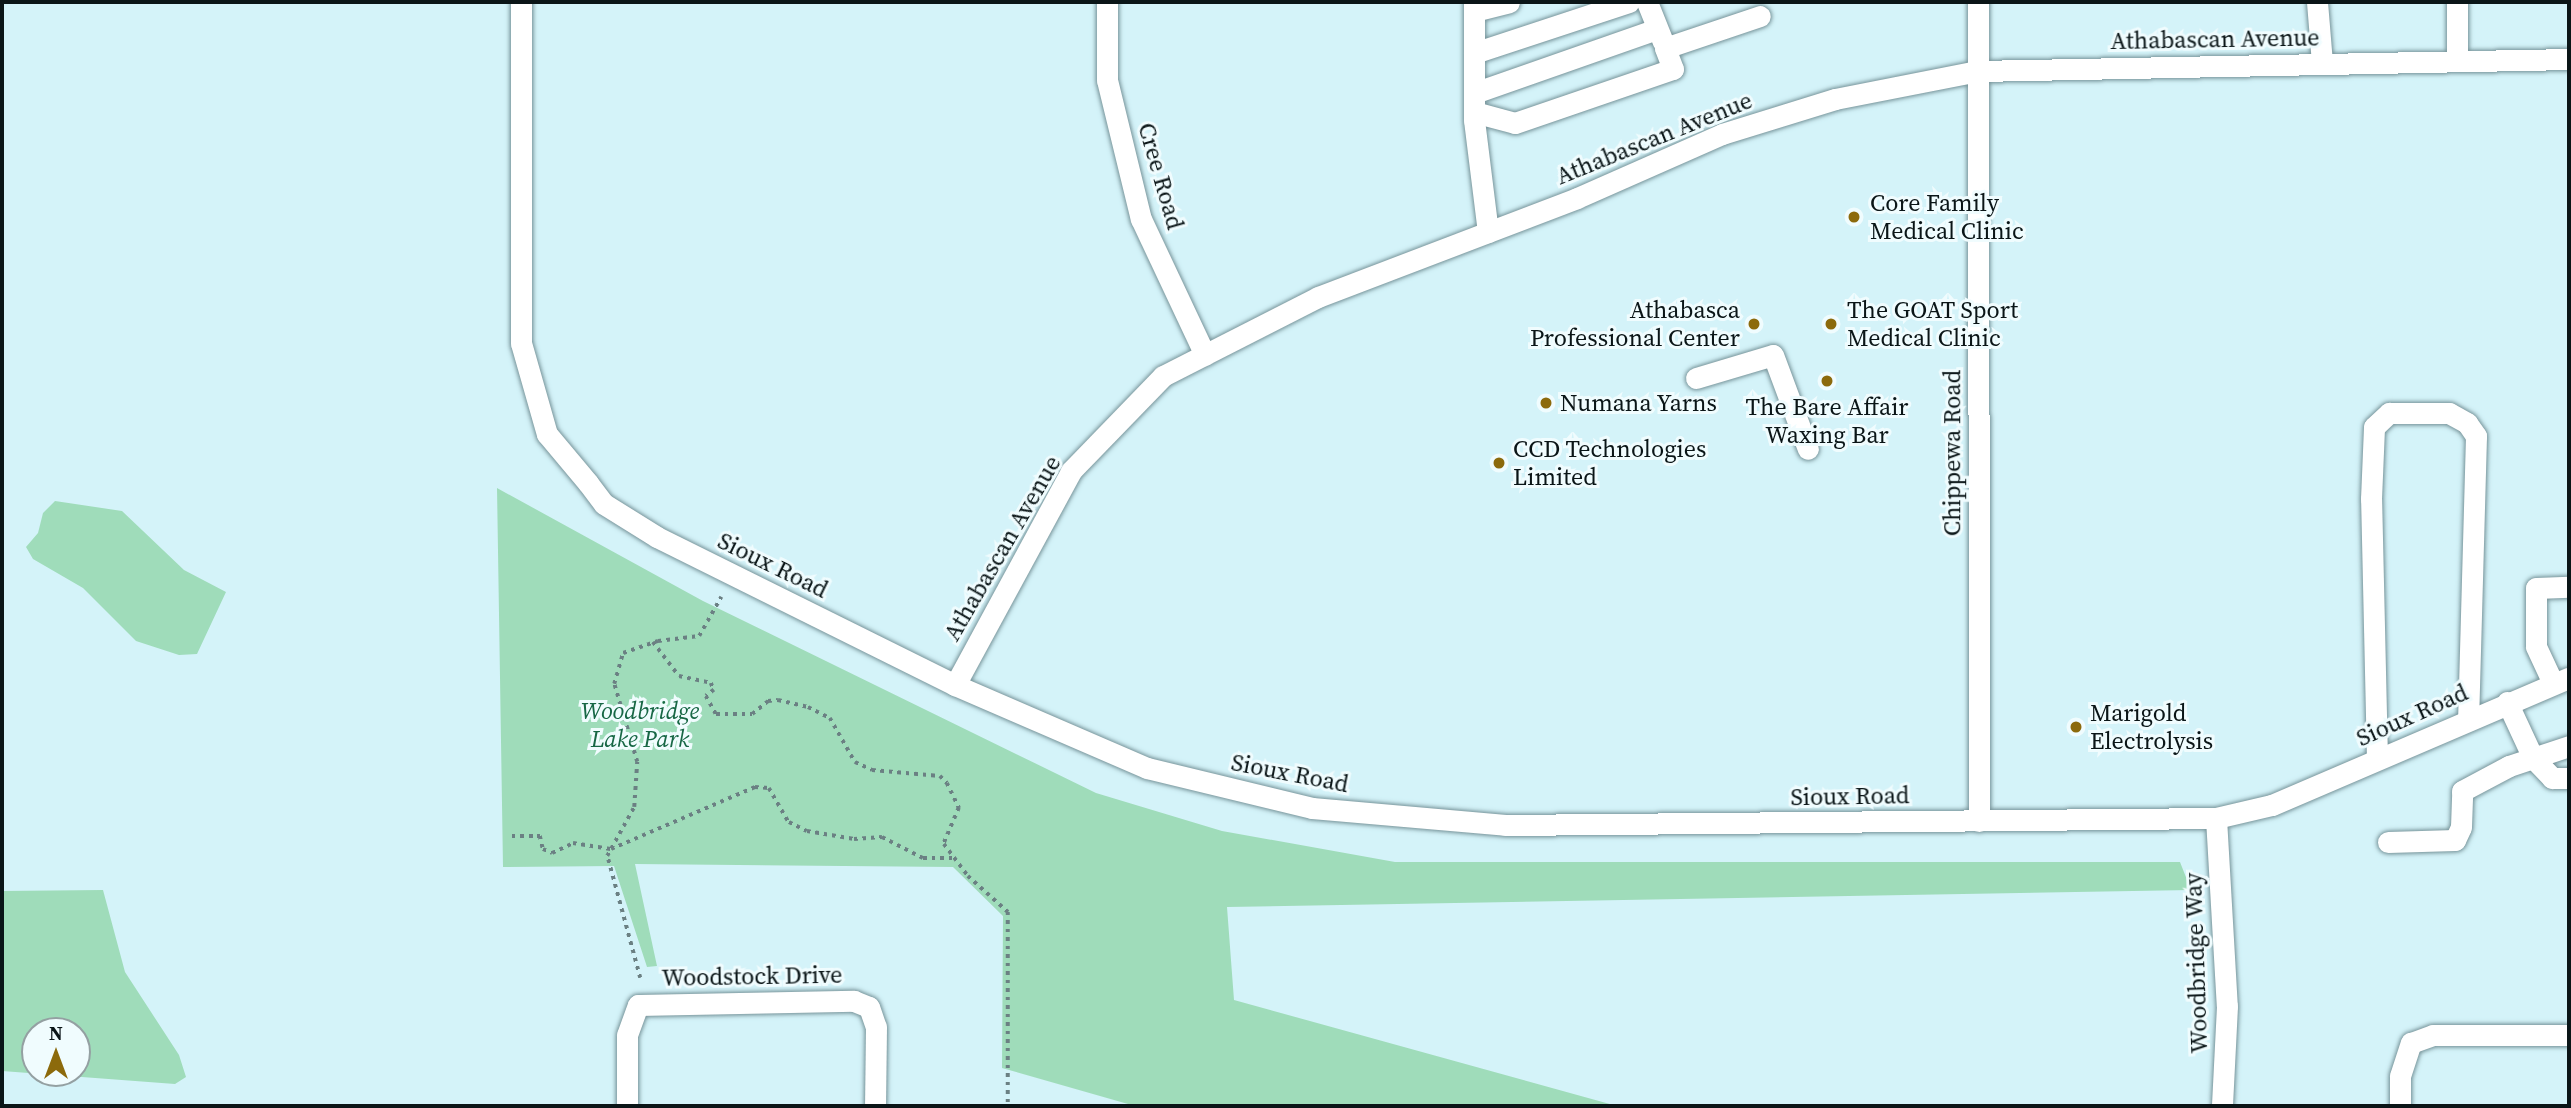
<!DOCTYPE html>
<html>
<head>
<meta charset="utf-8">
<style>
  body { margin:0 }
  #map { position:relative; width:2571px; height:1108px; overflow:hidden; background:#d4f3f9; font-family:"Source Serif 4",serif }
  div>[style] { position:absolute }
  .green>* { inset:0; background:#9fdcba }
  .path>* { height:3.5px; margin-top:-1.75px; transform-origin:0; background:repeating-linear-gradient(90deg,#6b8083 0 3.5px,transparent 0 8.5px) }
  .roads { filter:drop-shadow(0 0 2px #77949a) drop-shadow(0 0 2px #77949a) }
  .minor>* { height:21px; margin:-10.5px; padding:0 10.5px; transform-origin:10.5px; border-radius:10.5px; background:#fff }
  .dots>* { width:19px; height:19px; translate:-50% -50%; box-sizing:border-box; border:4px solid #f0fcfe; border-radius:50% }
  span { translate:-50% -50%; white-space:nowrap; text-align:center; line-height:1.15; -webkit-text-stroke:6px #f0fcfe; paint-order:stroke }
  .street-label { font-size:24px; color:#0a1517 }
  .poi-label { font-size:24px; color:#0a1517 }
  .left { translate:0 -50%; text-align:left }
  .right { translate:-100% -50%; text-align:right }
  .park-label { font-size:24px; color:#176745; font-style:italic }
  .frame { position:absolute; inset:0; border:4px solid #0a1517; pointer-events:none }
  .north { position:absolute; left:21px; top:1017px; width:70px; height:70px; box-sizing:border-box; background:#f0fcfe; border:2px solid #94a0a2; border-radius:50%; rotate:0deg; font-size:19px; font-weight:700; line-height:28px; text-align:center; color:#0a1517 }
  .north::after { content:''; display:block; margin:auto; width:24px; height:32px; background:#8c6a0c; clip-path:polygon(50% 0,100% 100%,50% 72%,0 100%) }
</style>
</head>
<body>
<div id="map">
  <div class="green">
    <i style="clip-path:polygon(497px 488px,703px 601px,1096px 793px,1222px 831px,1395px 862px,2180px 862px,2191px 890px,1227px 907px,1234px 1000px,1617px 1106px,1135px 1106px,1002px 1068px,1003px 916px,953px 867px,635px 864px,657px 966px,647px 967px,614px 866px,503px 867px)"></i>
    <i style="clip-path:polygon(55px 501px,122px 511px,184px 570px,226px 592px,197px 654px,179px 655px,136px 641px,83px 588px,33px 559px,26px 547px,38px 533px,43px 513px)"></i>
    <i style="clip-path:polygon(evenodd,103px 890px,125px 972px,179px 1055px,186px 1077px,175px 1084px,2px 1071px,2px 891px,103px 890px,35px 1031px,77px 1031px,77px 1073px,35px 1073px,35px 1031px)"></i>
  </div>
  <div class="path">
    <i style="left:653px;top:642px;width:43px;rotate:52.6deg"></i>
    <i style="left:679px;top:676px;width:33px;rotate:12deg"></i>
    <i style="left:711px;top:683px;width:8px;rotate:67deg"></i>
    <i style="left:714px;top:690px;width:10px;rotate:143deg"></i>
    <i style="left:706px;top:696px;width:21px;rotate:61deg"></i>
    <i style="left:716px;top:714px;width:36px"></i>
    <i style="left:752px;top:714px;width:21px;rotate:-39deg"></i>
    <i style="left:768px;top:701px;width:10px;rotate:-6deg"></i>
    <i style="left:778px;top:700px;width:31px;rotate:13deg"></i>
    <i style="left:808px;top:707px;width:25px;rotate:27deg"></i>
    <i style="left:830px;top:718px;width:51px;rotate:60.4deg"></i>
    <i style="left:855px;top:762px;width:19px;rotate:25deg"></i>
    <i style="left:872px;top:770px;width:68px;rotate:5deg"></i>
    <i style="left:940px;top:776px;width:10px;rotate:45deg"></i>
    <i style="left:947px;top:783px;width:28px;rotate:64deg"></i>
    <i style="left:959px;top:808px;width:39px;rotate:113deg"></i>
    <i style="left:944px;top:844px;width:40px;rotate:53deg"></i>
    <i style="left:968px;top:876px;width:54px;rotate:42deg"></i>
    <i style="left:1008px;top:912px;width:194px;rotate:90deg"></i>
    <i style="left:512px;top:836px;width:28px"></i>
    <i style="left:540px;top:836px;width:13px;rotate:77deg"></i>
    <i style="left:543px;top:849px;width:10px;rotate:24deg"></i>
    <i style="left:552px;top:853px;width:23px;rotate:-25deg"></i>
    <i style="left:573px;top:843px;width:38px;rotate:9deg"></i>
    <i style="left:611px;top:849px;width:157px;rotate:-23.3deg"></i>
    <i style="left:755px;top:787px;width:14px;rotate:4deg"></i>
    <i style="left:769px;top:788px;width:39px;rotate:60deg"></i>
    <i style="left:789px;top:822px;width:20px;rotate:27deg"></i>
    <i style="left:807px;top:831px;width:48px;rotate:9.7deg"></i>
    <i style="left:854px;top:839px;width:28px;rotate:-4deg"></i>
    <i style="left:882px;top:837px;width:46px;rotate:27.1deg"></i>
    <i style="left:923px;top:858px;width:31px"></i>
    <i style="left:640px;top:978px;width:126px;rotate:-105.1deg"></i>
    <i style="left:607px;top:856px;width:56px;rotate:-61.1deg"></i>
    <i style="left:634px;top:807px;width:45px;rotate:-86.2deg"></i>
    <i style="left:637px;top:762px;width:81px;rotate:-106.4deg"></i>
    <i style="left:614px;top:684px;width:32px;rotate:-74deg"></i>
    <i style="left:623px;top:653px;width:37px;rotate:-19deg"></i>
    <i style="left:658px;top:641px;width:41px;rotate:-7deg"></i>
    <i style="left:699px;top:636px;width:45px;rotate:-60.6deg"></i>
  </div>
  <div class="roads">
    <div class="minor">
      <i style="left:521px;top:2px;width:341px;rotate:90deg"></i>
      <i style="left:521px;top:343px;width:95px;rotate:74.1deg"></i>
      <i style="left:547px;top:434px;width:64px;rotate:50.1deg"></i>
      <i style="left:588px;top:483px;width:26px;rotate:53deg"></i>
      <i style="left:604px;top:504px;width:62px;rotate:31.9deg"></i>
      <i style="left:657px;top:537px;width:333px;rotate:26.4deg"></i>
      <i style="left:955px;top:685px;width:209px;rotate:23.4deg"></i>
      <i style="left:1147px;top:768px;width:170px;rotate:13.6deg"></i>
      <i style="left:1312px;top:808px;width:194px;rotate:5deg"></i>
      <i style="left:1505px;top:825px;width:711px;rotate:-0.56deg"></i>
      <i style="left:2216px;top:818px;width:57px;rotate:-13.1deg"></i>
      <i style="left:2272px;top:805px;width:323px;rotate:-23.2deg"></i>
      <i style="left:1107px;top:2px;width:78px;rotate:90deg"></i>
      <i style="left:1107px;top:80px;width:143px;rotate:76.3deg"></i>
      <i style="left:1141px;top:219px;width:150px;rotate:64.8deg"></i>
      <i style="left:1474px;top:2px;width:118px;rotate:90deg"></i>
      <i style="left:1474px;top:120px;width:113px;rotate:82.9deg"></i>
      <i style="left:1647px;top:2px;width:43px;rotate:68.2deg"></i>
      <i style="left:1978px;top:2px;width:819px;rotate:89.93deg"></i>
      <i style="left:2317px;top:2px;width:61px;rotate:85.3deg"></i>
      <i style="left:2457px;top:2px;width:58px;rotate:90deg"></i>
      <i style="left:1474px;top:11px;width:36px;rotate:-14deg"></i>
      <i style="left:1474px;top:53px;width:163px;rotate:-18.2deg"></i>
      <i style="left:1474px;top:93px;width:194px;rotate:-19.3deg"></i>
      <i style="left:1474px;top:112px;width:42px;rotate:15deg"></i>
      <i style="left:1515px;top:123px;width:167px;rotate:-18.9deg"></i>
      <i style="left:1673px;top:69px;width:22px;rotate:-111deg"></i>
      <i style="left:1665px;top:48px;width:100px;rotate:-18.6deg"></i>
      <i style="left:1696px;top:378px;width:80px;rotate:-16.6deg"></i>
      <i style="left:1773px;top:355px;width:100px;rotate:69.6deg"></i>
      <i style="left:2552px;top:681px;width:38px;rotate:-115deg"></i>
      <i style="left:2536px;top:646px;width:58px;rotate:-90deg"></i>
      <i style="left:2536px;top:588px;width:33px;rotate:-2deg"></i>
      <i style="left:955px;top:685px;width:243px;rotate:-61.5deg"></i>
      <i style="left:1071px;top:471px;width:132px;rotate:-45.9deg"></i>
      <i style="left:1163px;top:376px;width:174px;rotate:-27deg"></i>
      <i style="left:1318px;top:297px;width:277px;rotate:-20.9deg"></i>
      <i style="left:1577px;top:198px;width:158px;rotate:-23.8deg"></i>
      <i style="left:1722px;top:134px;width:118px;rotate:-17.2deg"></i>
      <i style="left:1835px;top:99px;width:146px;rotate:-11.1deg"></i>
      <i style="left:1978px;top:71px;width:591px;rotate:-1.16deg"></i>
      <i style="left:2507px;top:702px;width:62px;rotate:65.1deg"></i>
      <i style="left:2533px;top:758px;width:28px;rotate:46deg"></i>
      <i style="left:2552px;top:778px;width:17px"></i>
      <i style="left:2377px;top:759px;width:260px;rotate:-91.3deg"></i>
      <i style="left:2371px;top:499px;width:72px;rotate:-87.6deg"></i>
      <i style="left:2374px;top:427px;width:21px;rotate:-43deg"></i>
      <i style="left:2389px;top:413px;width:60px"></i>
      <i style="left:2449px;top:413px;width:21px;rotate:29deg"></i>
      <i style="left:2467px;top:423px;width:16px;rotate:55deg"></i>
      <i style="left:2476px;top:436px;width:283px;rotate:91.6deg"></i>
      <i style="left:2216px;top:818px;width:188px;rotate:86.7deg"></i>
      <i style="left:2227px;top:1006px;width:100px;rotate:92.9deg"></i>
      <i style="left:2388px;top:842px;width:67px;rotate:-1.7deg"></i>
      <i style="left:2455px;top:840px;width:14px;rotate:-65deg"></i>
      <i style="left:2461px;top:827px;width:36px;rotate:-88deg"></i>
      <i style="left:2462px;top:791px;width:53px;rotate:-28deg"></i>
      <i style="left:2509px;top:766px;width:63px;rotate:-18.4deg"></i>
      <i style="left:627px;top:1106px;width:71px;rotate:-90deg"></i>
      <i style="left:627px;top:1035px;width:32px;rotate:-70deg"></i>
      <i style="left:638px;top:1005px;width:216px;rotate:-1.1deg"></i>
      <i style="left:854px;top:1001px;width:16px;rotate:22deg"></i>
      <i style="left:869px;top:1007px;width:21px;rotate:71deg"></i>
      <i style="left:876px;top:1027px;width:79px;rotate:90.7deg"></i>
      <i style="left:2400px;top:1106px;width:30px;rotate:-90deg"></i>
      <i style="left:2400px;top:1076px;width:35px;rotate:-72deg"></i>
      <i style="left:2411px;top:1043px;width:23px;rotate:-20deg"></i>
      <i style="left:2433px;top:1035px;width:136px"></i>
    </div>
  </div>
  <div class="dots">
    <i style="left:1854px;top:217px;background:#8c6a0c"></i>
    <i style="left:1754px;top:324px;background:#8c6a0c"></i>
    <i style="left:1831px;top:324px;background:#8c6a0c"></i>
    <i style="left:1827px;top:381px;background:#8c6a0c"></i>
    <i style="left:1546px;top:403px;background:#8c6a0c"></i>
    <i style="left:1499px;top:463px;background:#8c6a0c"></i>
    <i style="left:2076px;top:727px;background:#8c6a0c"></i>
  </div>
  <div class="street-label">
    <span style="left:2215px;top:39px;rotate:-1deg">Athabascan Avenue</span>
    <span style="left:1654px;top:138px;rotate:-22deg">Athabascan Avenue</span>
    <span style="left:1161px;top:176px;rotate:74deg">Cree Road</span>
    <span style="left:1952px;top:453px;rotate:-90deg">Chippewa Road</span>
    <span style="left:1002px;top:548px;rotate:-60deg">Athabascan Avenue</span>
    <span style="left:773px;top:565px;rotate:26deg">Sioux Road</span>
    <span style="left:2412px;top:715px;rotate:-24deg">Sioux Road</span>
    <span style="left:1290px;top:773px;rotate:11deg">Sioux Road</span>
    <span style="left:1850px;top:796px;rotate:-1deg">Sioux Road</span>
    <span style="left:2196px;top:963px;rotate:-92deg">Woodbridge Way</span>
    <span style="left:752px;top:976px;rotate:-1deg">Woodstock Drive</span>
  </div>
  <div class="poi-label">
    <span class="left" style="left:1870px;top:217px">Core Family<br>Medical Clinic</span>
    <span class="right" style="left:1740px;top:324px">Athabasca<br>Professional Center</span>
    <span class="left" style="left:1847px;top:324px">The GOAT Sport<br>Medical Clinic</span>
    <span class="left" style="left:1560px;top:403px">Numana Yarns</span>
    <span style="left:1827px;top:421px">The Bare Affair<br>Waxing Bar</span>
    <span class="left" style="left:1513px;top:463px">CCD Technologies<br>Limited</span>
    <span class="left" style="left:2090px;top:727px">Marigold<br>Electrolysis</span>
  </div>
  <div class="park-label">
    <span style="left:640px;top:725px">Woodbridge<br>Lake Park</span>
  </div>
  <div class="frame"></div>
  <div class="north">N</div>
</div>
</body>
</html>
